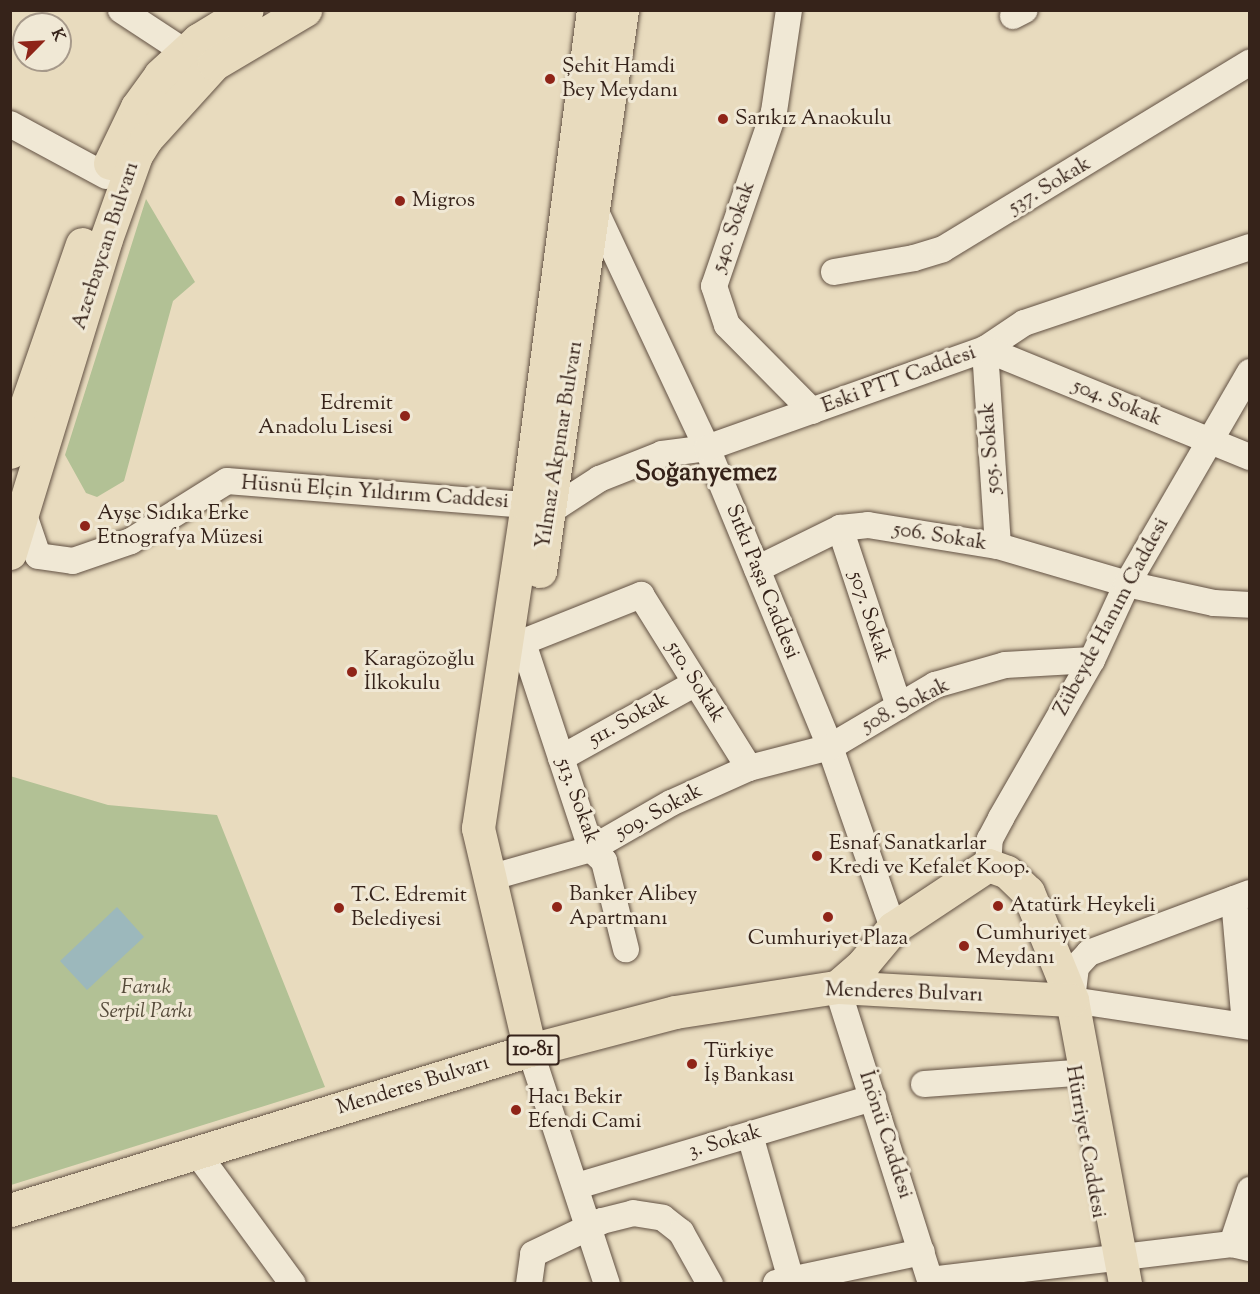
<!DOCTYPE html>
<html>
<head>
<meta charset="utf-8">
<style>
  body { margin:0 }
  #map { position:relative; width:1260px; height:1294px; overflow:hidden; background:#e8dbbe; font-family:"Sorts Mill Goudy",serif }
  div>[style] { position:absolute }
  .green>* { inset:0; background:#b2c195 }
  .water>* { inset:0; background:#9cb8bc }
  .roads { filter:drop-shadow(0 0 2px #625143) drop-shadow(0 0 2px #625143) }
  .minor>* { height:26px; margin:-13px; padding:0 13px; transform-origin:13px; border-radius:13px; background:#f0e8d5 }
  .major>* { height:33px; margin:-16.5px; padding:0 16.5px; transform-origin:16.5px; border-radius:16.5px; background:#e8dbbe }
  .dots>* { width:16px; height:16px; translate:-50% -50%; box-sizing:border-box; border:3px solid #f0e8d5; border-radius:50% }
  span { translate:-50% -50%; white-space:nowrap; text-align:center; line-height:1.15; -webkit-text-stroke:6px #f0e8d5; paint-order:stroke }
  .shield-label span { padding:2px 4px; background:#f0e8d5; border:2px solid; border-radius:4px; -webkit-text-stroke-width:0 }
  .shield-label { font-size:20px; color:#36231a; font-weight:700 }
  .poi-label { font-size:21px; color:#36231a }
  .left { translate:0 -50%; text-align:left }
  .right { translate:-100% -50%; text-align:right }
  .street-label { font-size:21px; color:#36231a }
  .park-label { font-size:21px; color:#554a39; font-style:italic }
  .district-label { font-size:27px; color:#36231a; font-weight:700 }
  .frame { position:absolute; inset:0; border:12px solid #36231a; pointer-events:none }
  .north { position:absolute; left:12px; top:12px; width:60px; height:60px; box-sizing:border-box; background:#f0e8d5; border:2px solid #a6998a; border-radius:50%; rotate:66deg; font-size:16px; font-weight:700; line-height:24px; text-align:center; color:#36231a }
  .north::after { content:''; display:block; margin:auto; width:21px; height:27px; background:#8f2418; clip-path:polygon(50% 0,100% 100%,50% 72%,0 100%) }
</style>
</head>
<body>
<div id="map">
  <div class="green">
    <i style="clip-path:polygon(146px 199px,195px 282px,173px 301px,124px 481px,97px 497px,86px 493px,65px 455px)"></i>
    <i style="clip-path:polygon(10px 776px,108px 805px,217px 815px,325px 1087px,11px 1185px)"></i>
  </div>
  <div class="water">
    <i style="clip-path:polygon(117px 907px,144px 937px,87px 990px,60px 961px)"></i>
  </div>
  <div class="roads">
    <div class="minor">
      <i style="left:121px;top:10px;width:77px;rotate:33.3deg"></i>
      <i style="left:789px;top:10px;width:103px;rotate:98.4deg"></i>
      <i style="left:774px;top:112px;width:184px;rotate:109deg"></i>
      <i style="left:714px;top:286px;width:41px;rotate:71.6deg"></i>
      <i style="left:727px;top:325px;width:121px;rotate:45.3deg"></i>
      <i style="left:1013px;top:16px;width:13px;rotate:-27deg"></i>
      <i style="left:10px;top:124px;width:109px;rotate:28.4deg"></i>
      <i style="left:596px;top:212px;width:261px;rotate:64.8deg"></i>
      <i style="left:707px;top:448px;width:323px;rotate:67.6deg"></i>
      <i style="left:830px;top:747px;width:192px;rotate:70.8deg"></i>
      <i style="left:834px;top:272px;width:81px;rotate:-9.9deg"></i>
      <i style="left:914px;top:258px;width:30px;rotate:-17deg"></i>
      <i style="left:943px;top:249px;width:359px;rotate:-31.3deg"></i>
      <i style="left:18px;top:509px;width:6px;rotate:31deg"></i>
      <i style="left:23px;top:512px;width:46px;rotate:71.2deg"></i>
      <i style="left:38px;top:556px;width:35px;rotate:8deg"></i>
      <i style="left:73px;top:561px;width:61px;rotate:-19deg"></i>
      <i style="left:131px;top:541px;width:113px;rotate:-32deg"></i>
      <i style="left:227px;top:481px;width:301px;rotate:4.6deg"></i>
      <i style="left:550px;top:511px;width:59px;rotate:-33.1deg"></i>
      <i style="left:599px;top:479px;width:68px;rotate:-21.6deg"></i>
      <i style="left:662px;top:454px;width:45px;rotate:-7.6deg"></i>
      <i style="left:707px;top:448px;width:295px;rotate:-19.6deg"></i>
      <i style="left:985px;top:349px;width:47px;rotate:-33.7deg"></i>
      <i style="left:1024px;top:323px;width:238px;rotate:-18.6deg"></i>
      <i style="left:840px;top:528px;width:188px;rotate:71.7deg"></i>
      <i style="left:998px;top:546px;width:197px;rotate:-93.8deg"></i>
      <i style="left:985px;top:349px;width:286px;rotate:22.2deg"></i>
      <i style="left:757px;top:569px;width:93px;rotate:-26.3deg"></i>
      <i style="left:840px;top:528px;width:28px;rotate:-6deg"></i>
      <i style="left:868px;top:525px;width:132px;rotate:9.2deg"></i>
      <i style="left:998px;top:546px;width:134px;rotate:16.4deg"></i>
      <i style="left:1127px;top:584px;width:89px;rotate:12.3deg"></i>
      <i style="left:1214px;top:603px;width:36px;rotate:3deg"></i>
      <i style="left:528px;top:640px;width:122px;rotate:-21.7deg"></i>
      <i style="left:641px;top:595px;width:204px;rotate:58deg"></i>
      <i style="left:526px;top:652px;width:207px;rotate:71.7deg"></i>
      <i style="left:591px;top:849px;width:18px;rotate:43deg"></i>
      <i style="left:604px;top:861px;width:91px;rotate:76deg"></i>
      <i style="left:561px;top:758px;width:154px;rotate:-29.1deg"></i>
      <i style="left:988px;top:865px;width:26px;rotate:-86deg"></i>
      <i style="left:990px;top:839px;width:24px;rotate:-62deg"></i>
      <i style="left:1001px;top:818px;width:182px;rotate:-60.1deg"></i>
      <i style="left:1092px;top:660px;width:84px;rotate:-65.3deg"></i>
      <i style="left:1127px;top:584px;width:245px;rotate:-59.9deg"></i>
      <i style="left:489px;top:878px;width:106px;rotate:-15.9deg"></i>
      <i style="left:591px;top:849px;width:92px;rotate:-29.9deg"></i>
      <i style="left:671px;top:803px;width:85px;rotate:-24.2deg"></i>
      <i style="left:749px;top:768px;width:84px;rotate:-14.5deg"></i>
      <i style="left:830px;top:747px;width:122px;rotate:-30.6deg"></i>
      <i style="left:935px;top:685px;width:73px;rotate:-15.9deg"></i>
      <i style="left:1005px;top:665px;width:87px;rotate:-3.3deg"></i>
      <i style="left:1250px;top:893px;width:172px;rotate:159.6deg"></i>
      <i style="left:1089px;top:953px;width:19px;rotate:133deg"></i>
      <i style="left:1076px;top:967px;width:33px;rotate:97deg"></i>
      <i style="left:1072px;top:1000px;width:180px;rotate:8.6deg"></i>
      <i style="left:1234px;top:899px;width:126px;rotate:85deg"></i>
      <i style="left:837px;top:987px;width:312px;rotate:72.4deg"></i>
      <i style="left:530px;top:1050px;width:246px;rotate:71.8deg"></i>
      <i style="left:924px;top:1084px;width:162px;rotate:-4.2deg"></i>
      <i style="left:750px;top:1135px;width:151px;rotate:74.2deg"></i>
      <i style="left:197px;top:1153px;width:162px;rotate:53.8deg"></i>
      <i style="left:577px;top:1186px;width:309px;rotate:-16.6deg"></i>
      <i style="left:1232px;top:1244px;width:57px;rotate:-71.6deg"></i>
      <i style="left:930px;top:1280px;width:304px;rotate:-6.8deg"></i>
      <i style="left:1232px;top:1244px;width:18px;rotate:13deg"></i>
      <i style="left:776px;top:1283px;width:149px;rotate:-12deg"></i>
      <i style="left:529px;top:1284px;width:30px;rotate:-82deg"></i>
      <i style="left:533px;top:1254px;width:76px;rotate:-25.6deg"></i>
      <i style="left:602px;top:1221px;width:32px;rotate:-14deg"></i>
      <i style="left:633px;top:1213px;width:30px;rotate:9deg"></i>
      <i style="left:663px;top:1218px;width:23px;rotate:38deg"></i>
      <i style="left:681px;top:1232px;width:60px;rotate:60.9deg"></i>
    </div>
    <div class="major">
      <i style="left:110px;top:163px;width:62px;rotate:-64.3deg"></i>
      <i style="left:137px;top:107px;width:39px;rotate:-54deg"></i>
      <i style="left:160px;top:75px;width:52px;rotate:-42.6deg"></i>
      <i style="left:198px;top:40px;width:57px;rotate:-31.5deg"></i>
      <i style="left:10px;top:452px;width:220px;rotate:-70.9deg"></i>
      <i style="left:10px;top:553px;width:328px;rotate:-73deg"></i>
      <i style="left:106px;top:239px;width:89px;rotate:-70.3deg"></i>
      <i style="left:136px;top:155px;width:19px;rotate:-58deg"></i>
      <i style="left:146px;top:139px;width:101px;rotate:-47.8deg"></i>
      <i style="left:214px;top:64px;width:106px;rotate:-30.7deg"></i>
      <i style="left:540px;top:571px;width:567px;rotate:-81.68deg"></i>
      <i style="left:837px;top:987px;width:35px;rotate:-41deg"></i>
      <i style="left:863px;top:964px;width:47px;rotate:-50.2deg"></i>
      <i style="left:893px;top:928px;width:114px;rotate:-33.6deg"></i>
      <i style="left:988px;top:865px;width:20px;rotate:20deg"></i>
      <i style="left:1007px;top:872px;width:29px;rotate:44deg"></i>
      <i style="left:1028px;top:892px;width:117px;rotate:67.8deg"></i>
      <i style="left:1072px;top:1000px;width:289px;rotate:79.4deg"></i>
      <i style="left:530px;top:1050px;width:228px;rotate:-103.2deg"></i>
      <i style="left:478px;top:828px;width:327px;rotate:-81.4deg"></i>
      <i style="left:527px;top:505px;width:499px;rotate:-82.4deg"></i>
      <i style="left:10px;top:1210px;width:544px;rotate:-17.1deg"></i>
      <i style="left:530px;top:1050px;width:150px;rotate:-14.7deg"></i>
      <i style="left:675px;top:1012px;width:164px;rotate:-8.8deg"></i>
      <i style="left:837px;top:987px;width:235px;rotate:3.2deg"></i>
    </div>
  </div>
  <div class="dots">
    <i style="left:550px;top:79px;background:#8f2418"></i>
    <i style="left:723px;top:119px;background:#8f2418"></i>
    <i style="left:400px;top:201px;background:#8f2418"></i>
    <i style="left:405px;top:416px;background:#8f2418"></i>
    <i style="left:85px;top:526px;background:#8f2418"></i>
    <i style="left:352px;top:672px;background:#8f2418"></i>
    <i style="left:817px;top:856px;background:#8f2418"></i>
    <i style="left:998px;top:906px;background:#8f2418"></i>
    <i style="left:557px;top:907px;background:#8f2418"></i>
    <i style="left:339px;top:908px;background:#8f2418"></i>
    <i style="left:828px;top:917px;background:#8f2418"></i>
    <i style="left:964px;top:946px;background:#8f2418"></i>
    <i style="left:692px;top:1064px;background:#8f2418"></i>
    <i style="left:516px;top:1110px;background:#8f2418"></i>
  </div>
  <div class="shield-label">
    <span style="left:533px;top:1050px">10-81</span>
  </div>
  <div class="poi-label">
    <span class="left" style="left:562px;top:79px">Şehit Hamdi<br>Bey Meydanı</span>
    <span class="left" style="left:735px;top:119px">Sarıkız Anaokulu</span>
    <span class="left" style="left:412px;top:201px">Migros</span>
    <span class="right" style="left:393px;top:416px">Edremit<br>Anadolu Lisesi</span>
    <span class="left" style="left:97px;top:526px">Ayşe Sıdıka Erke<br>Etnografya Müzesi</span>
    <span class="left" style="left:364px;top:672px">Karagözoğlu<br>İlkokulu</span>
    <span class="left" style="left:829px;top:856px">Esnaf Sanatkarlar<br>Kredi ve Kefalet Koop.</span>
    <span class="left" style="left:569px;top:907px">Banker Alibey<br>Apartmanı</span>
    <span class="left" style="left:351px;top:908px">T.C. Edremit<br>Belediyesi</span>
    <span class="left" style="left:1010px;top:906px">Atatürk Heykeli</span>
    <span class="left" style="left:976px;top:946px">Cumhuriyet<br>Meydanı</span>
    <span style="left:828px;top:939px">Cumhuriyet Plaza</span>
    <span class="left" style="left:704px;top:1064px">Türkiye<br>İş Bankası</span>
    <span class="left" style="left:528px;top:1110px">Hacı Bekir<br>Efendi Cami</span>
  </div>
  <div class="street-label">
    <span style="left:1050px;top:186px;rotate:-31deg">537. Sokak</span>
    <span style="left:734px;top:227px;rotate:-71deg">540. Sokak</span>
    <span style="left:106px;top:246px;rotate:-72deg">Azerbaycan Bulvarı</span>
    <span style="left:899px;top:380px;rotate:-20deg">Eski PTT Caddesi</span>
    <span style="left:1117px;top:403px;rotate:22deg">504. Sokak</span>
    <span style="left:560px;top:445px;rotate:-81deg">Yılmaz Akpınar Bulvarı</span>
    <span style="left:991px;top:448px;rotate:-94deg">505. Sokak</span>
    <span style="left:375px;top:493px;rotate:4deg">Hüsnü Elçin Yıldırım Caddesi</span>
    <span style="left:940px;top:537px;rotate:9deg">506. Sokak</span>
    <span style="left:762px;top:582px;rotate:68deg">Sıtkı Paşa Caddesi</span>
    <span style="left:869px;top:617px;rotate:72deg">507. Sokak</span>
    <span style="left:1112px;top:617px;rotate:-62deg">Zübeyde Hanım Caddesi</span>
    <span style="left:695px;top:682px;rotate:58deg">510. Sokak</span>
    <span style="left:906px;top:706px;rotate:-27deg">508. Sokak</span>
    <span style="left:629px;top:720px;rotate:-29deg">511. Sokak</span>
    <span style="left:577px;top:801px;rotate:70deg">513. Sokak</span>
    <span style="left:659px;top:812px;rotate:-28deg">509. Sokak</span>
    <span style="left:904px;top:993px;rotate:2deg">Menderes Bulvarı</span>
    <span style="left:413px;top:1086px;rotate:-17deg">Menderes Bulvarı</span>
    <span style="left:885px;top:1135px;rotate:72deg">İnönü Caddesi</span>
    <span style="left:725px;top:1142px;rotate:-16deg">3. Sokak</span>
    <span style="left:1085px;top:1142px;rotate:80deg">Hürriyet Caddesi</span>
  </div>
  <div class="park-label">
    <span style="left:146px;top:1000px">Faruk<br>Serpil Parkı</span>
  </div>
  <div class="district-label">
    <span style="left:706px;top:474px">Soğanyemez</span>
  </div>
  <div class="frame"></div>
  <div class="north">K</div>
</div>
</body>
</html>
